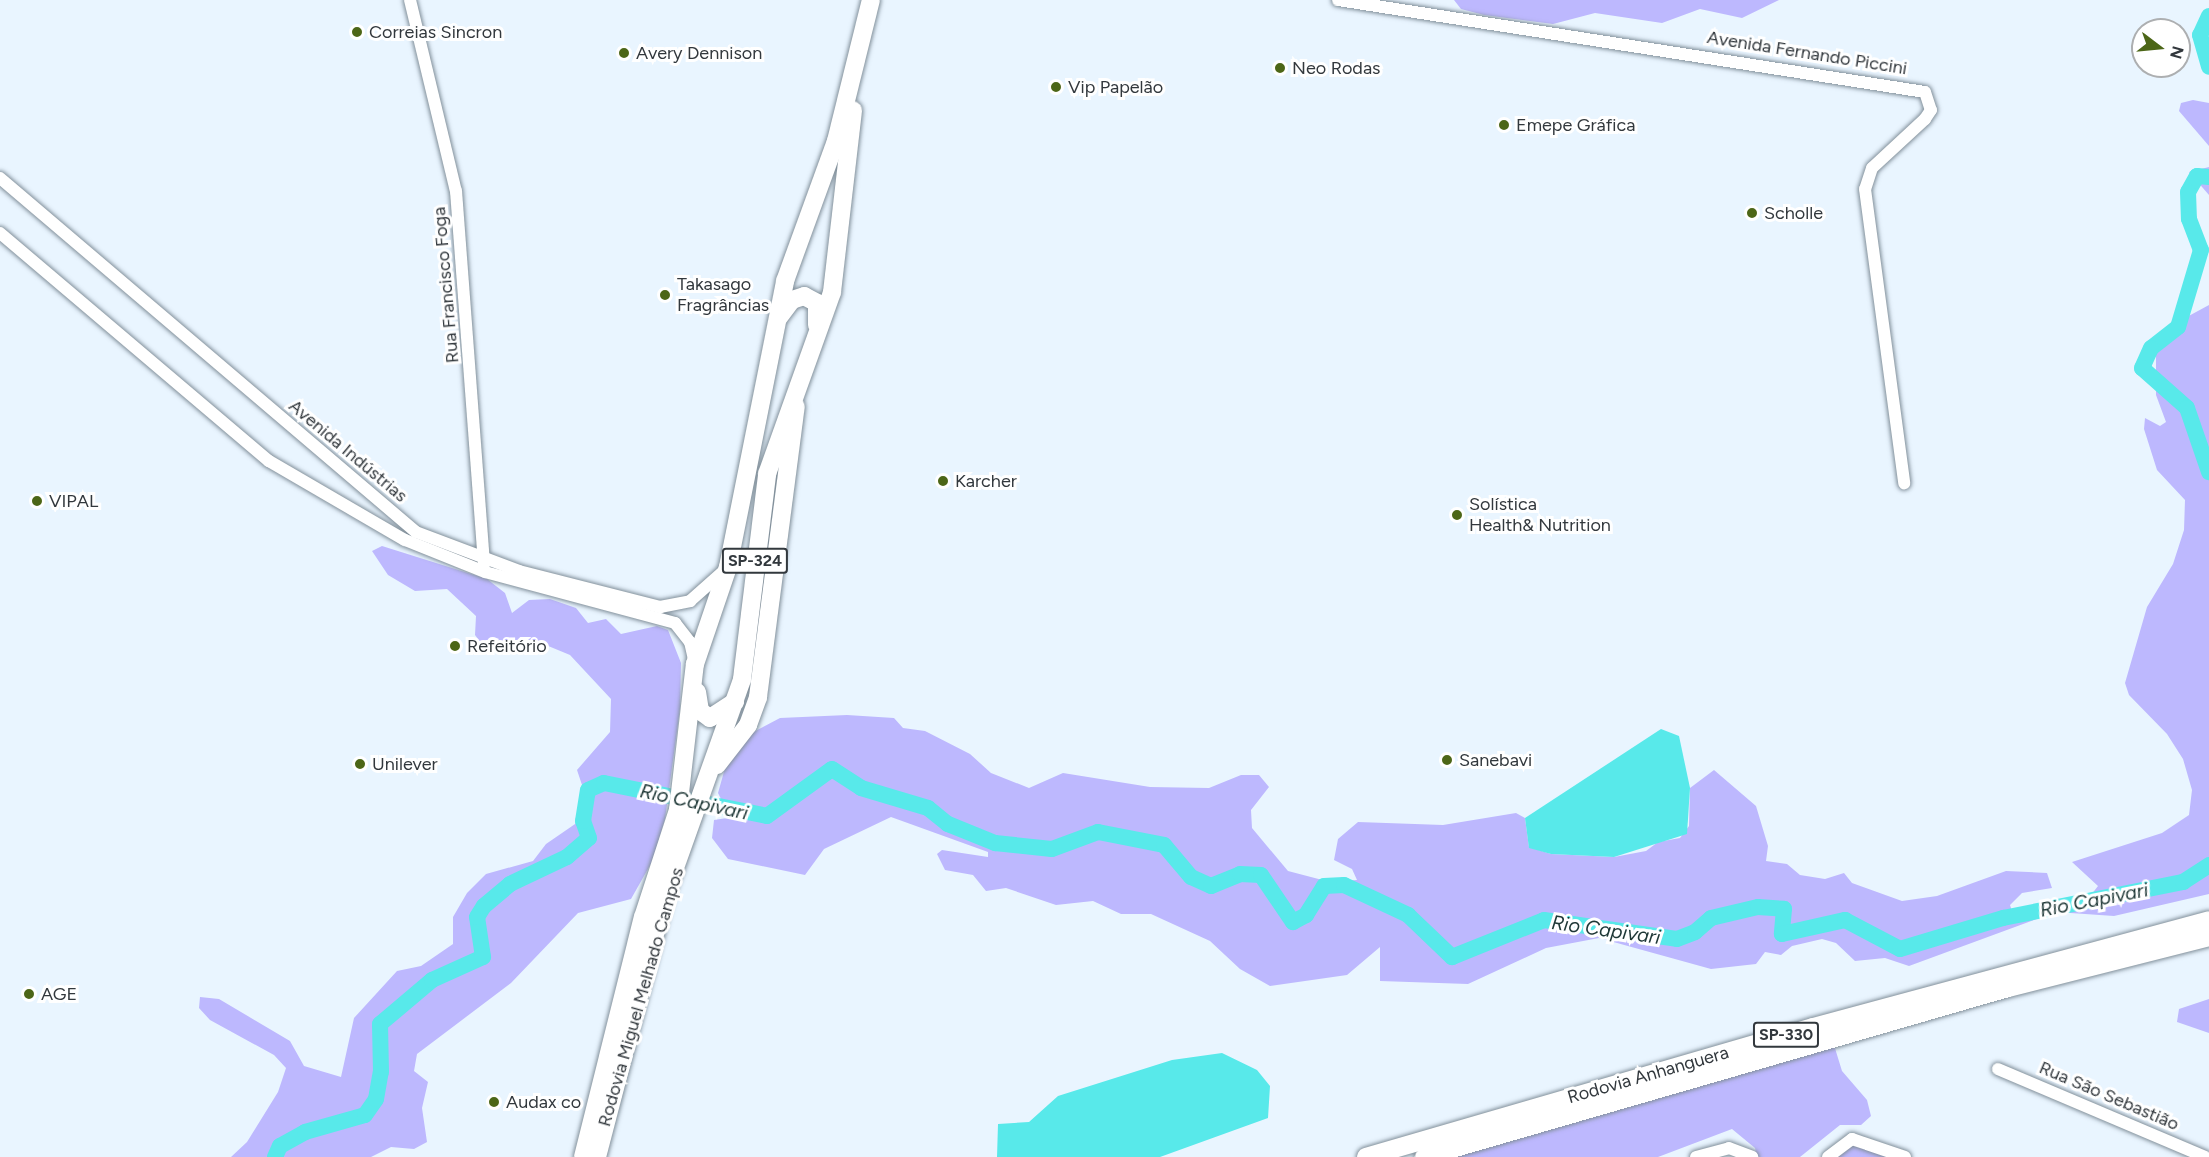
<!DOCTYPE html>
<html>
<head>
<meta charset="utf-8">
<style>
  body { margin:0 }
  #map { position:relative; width:2209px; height:1157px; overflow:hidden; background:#e9f5ff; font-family:Figtree,sans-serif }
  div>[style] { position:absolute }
  .forest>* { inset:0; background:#bdb8fe }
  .water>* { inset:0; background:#58e9ea }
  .river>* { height:16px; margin:-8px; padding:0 8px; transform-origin:8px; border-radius:8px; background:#58e9ea }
  .roads { filter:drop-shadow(0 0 2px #82909b) drop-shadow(0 0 2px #82909b) }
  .minor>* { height:12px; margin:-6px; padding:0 6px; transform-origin:6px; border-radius:6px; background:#fff }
  .highway>* { height:18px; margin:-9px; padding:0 9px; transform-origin:9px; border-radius:9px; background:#fff }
  .dots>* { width:16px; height:16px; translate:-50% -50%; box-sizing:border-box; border:3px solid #fff; border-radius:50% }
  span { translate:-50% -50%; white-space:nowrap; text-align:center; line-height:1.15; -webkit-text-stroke:6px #fff; paint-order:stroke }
  .shield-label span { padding:2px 4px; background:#fff; border:2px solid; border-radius:4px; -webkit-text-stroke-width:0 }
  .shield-label { font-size:16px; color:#32383d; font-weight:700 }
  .poi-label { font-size:18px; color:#32383d }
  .left { translate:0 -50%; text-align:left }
  .street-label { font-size:18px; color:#32383d }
  .water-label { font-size:20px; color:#1e3736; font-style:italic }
  .north { position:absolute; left:2131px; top:18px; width:60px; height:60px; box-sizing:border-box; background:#fff; border:2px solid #adafb1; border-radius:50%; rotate:106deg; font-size:16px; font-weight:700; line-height:24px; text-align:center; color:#32383d }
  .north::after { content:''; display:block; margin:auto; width:21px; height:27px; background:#4c6617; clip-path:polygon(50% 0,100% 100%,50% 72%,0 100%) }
</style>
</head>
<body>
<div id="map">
  <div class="forest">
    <i style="clip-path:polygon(1454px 0,1779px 0,1742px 18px,1700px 9px,1662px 23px,1595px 13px,1553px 24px,1484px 15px,1461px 9px)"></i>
    <i style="clip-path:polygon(2193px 100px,2209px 103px,2209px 146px,2179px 111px,2181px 103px)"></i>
    <i style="clip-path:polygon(2209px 167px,2209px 195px,2189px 172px)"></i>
    <i style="clip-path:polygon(2209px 305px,2209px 894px,2114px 916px,2056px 912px,1909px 966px,1885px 958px,1855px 961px,1836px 943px,1822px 939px,1792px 946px,1781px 955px,1765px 952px,1756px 964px,1711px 969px,1599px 938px,1546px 948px,1468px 984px,1380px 981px,1380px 947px,1347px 975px,1270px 986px,1240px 969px,1210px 941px,1151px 914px,1121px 914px,1093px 901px,1056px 905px,1006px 888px,986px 891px,973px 875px,945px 870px,937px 854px,942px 850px,988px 857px,988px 852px,891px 817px,824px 849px,805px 875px,728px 859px,712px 838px,714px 820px,740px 816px,726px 809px,718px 793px,727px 761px,744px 737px,780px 718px,847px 715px,894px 718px,903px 728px,925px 731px,970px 754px,991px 773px,1029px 788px,1063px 773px,1150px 787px,1209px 788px,1241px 775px,1259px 775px,1269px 787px,1251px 810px,1252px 828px,1288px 871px,1330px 882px,1357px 880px,1352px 869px,1334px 860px,1338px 839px,1358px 822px,1443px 825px,1516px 813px,1525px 818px,1529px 847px,1551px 854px,1614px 857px,1646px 851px,1658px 842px,1680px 838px,1689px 826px,1690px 788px,1714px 770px,1756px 806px,1768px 846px,1766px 861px,1787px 864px,1800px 875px,1825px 879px,1844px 873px,1852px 883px,1902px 901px,1937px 896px,2006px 871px,2047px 873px,2052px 888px,2022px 893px,2010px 905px,2013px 914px,2091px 895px,2098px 886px,2072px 862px,2162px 833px,2189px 815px,2192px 790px,2183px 759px,2167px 734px,2129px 695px,2125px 683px,2147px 607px,2173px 564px,2184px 530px,2185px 500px,2157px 470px,2144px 429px,2145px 418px,2160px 426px,2166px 422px,2156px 395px,2156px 346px,2161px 331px)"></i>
    <i style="clip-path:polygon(382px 546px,487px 579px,505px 593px,512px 613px,529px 600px,550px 599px,576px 608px,588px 623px,606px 619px,621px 634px,657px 626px,668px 630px,681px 663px,680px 709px,665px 819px,653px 860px,631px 899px,578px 913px,511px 983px,417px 1054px,414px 1071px,428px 1082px,422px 1108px,427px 1142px,414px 1149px,391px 1147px,371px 1157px,231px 1157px,247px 1142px,278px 1092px,286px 1068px,274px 1055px,210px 1020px,199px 1008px,200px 997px,219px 999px,290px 1041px,304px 1066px,341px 1077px,354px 1018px,397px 971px,421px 966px,453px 944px,453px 917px,467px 893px,486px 874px,533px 861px,546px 844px,578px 822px,585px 794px,577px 770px,610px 732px,611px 699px,570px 655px,541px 643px,481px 643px,475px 635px,476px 616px,447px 589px,415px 591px,388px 575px,372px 551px)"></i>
    <i style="clip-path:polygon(2209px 999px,2209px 1033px,2177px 1022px,2179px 1009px)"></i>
    <i style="clip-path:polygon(1834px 1045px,1842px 1071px,1867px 1100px,1871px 1116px,1861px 1125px,1840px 1125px,1800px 1157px,1757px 1157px,1755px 1148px,1732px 1129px,1658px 1157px,1434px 1157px)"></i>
    <i style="clip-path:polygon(1853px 1140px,1890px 1157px,1822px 1157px)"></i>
  </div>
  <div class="water">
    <i style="clip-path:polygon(1661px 729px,1679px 736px,1690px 788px,1687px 834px,1614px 857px,1551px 854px,1529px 848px,1525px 818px)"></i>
    <i style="clip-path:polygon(1222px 1053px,1257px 1070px,1270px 1086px,1268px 1118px,1160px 1157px,997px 1157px,998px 1124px,1029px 1122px,1058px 1096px,1172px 1060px)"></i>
  </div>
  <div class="river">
    <i style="left:2209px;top:16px;width:21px;rotate:115deg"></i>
    <i style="left:2200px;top:35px;width:33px;rotate:74deg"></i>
    <i style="left:2209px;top:177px;width:12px;rotate:-175deg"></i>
    <i style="left:2197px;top:176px;width:18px;rotate:119deg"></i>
    <i style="left:2188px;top:192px;width:27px;rotate:88deg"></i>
    <i style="left:2189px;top:219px;width:33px;rotate:69deg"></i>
    <i style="left:2201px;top:250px;width:80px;rotate:106.6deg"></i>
    <i style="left:2178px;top:327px;width:34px;rotate:142deg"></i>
    <i style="left:2151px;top:348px;width:22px;rotate:114deg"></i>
    <i style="left:2142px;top:368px;width:60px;rotate:41.6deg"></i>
    <i style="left:2187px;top:408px;width:68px;rotate:71deg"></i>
    <i style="left:275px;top:1157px;width:12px;rotate:-66deg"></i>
    <i style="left:280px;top:1146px;width:29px;rotate:-29deg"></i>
    <i style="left:305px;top:1132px;width:62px;rotate:-15.8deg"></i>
    <i style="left:365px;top:1115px;width:19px;rotate:-55deg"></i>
    <i style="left:376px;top:1099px;width:27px;rotate:-80deg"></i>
    <i style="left:381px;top:1072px;width:48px;rotate:-91.2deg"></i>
    <i style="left:380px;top:1024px;width:68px;rotate:-40.2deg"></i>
    <i style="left:432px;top:980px;width:56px;rotate:-24.3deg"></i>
    <i style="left:483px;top:957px;width:40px;rotate:-98.5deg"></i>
    <i style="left:477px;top:917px;width:13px;rotate:-58deg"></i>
    <i style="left:484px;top:906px;width:34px;rotate:-40deg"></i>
    <i style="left:510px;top:884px;width:63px;rotate:-25.3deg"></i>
    <i style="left:567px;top:857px;width:29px;rotate:-41deg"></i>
    <i style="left:589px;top:838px;width:18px;rotate:-109deg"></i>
    <i style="left:583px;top:821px;width:31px;rotate:-81deg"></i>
    <i style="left:588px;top:790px;width:17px;rotate:-24deg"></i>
    <i style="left:604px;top:783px;width:166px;rotate:11.4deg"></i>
    <i style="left:767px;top:816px;width:80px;rotate:-35.9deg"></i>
    <i style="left:832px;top:769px;width:35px;rotate:33deg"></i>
    <i style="left:861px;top:788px;width:70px;rotate:16.6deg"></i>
    <i style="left:928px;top:808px;width:26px;rotate:39deg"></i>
    <i style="left:948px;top:824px;width:51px;rotate:22deg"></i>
    <i style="left:995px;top:843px;width:57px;rotate:6deg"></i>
    <i style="left:1052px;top:849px;width:49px;rotate:-20.3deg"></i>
    <i style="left:1098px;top:832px;width:67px;rotate:11.1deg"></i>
    <i style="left:1164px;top:845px;width:42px;rotate:49.8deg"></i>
    <i style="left:1191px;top:877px;width:22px;rotate:24deg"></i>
    <i style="left:1211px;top:886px;width:31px;rotate:-22deg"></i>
    <i style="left:1240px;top:874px;width:21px;rotate:3deg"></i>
    <i style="left:1261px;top:875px;width:57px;rotate:55.8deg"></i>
    <i style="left:1293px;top:922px;width:15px;rotate:-28deg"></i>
    <i style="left:1306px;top:915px;width:34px;rotate:-58deg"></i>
    <i style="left:1324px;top:886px;width:20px;rotate:-3deg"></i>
    <i style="left:1344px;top:885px;width:71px;rotate:25.1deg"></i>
    <i style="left:1408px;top:915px;width:61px;rotate:43.7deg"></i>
    <i style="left:1452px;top:957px;width:99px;rotate:-21.9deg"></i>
    <i style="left:1544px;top:920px;width:134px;rotate:8.1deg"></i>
    <i style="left:1677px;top:939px;width:19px;rotate:-21deg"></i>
    <i style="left:1695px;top:932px;width:21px;rotate:-41deg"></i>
    <i style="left:1711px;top:918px;width:48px;rotate:-13.2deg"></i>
    <i style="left:1758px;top:907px;width:26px;rotate:4deg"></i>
    <i style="left:1784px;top:909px;width:25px;rotate:95deg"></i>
    <i style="left:1782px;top:934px;width:65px;rotate:-12.5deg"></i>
    <i style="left:1845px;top:920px;width:62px;rotate:27.8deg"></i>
    <i style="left:1900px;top:949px;width:108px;rotate:-16.8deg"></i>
    <i style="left:2003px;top:918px;width:184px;rotate:-11.3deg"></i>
    <i style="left:2183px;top:882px;width:31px;rotate:-33deg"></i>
  </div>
  <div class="roads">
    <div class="minor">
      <i style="left:410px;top:0;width:196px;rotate:76.5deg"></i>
      <i style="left:456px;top:191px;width:375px;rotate:85.7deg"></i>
      <i style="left:1338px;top:0;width:594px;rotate:8.91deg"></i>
      <i style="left:1925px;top:92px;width:19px;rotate:72deg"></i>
      <i style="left:1931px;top:110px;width:11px;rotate:124deg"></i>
      <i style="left:1925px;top:119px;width:72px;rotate:137.2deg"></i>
      <i style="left:1872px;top:168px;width:22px;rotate:108deg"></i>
      <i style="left:1865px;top:189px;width:297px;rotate:82.4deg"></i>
      <i style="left:0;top:178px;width:546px;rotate:40.4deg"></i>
      <i style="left:416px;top:532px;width:110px;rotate:20.7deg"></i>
      <i style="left:519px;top:571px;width:146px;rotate:14.3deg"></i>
      <i style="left:660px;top:607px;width:31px;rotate:-11deg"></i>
      <i style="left:690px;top:601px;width:47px;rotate:-41.5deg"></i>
      <i style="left:0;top:233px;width:353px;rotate:40.3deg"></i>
      <i style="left:269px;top:461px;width:157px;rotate:30.2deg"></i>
      <i style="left:405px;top:540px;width:86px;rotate:21.8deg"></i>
      <i style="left:485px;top:572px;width:197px;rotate:15deg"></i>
      <i style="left:675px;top:623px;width:24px;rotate:52deg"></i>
      <i style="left:690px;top:642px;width:18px;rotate:77deg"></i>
      <i style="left:1998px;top:1069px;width:225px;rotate:23deg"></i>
      <i style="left:1696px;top:1157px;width:34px;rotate:-15deg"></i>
      <i style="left:1729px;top:1148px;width:25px;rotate:21deg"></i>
      <i style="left:1828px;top:1157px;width:30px;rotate:-37deg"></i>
      <i style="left:1852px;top:1139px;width:56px;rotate:18.8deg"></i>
    </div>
    <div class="highway">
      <i style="left:779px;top:317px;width:21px;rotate:-53deg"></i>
      <i style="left:792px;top:300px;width:13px;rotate:-18deg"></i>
      <i style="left:804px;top:296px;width:15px;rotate:28deg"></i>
      <i style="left:817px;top:303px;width:22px;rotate:90deg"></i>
      <i style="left:697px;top:692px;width:19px;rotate:81deg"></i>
      <i style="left:700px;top:711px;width:12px;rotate:35deg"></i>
      <i style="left:710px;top:718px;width:30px;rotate:-33deg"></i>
      <i style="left:717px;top:765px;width:51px;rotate:-52.2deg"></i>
      <i style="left:748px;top:725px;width:30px;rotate:-70deg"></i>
      <i style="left:758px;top:697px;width:293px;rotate:-82.6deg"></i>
      <i style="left:583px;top:1157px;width:247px;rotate:-76deg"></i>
      <i style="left:643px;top:917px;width:113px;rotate:-71.9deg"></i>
      <i style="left:678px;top:810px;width:147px;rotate:-83.4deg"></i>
      <i style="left:695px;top:664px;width:102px;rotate:-71.2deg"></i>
      <i style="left:728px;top:567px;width:292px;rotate:-78.7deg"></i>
      <i style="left:785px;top:281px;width:149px;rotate:-70deg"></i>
      <i style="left:836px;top:141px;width:145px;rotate:-76.1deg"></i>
      <i style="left:597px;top:1157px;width:273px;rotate:-75.4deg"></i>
      <i style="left:666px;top:893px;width:227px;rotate:-70.4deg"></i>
      <i style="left:742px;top:679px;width:207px;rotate:-83deg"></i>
      <i style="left:767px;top:474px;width:193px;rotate:-70.3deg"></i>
      <i style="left:832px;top:292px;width:183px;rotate:-83.4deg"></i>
      <i style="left:1366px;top:1157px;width:466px;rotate:-16.2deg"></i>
      <i style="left:1813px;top:1027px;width:410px;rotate:-15.1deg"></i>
      <i style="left:1424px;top:1157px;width:608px;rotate:-16.14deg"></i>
      <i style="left:2008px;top:988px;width:207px;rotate:-14.2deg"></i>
    </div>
  </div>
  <div class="dots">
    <i style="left:357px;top:32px;background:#4c6617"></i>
    <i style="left:624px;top:53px;background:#4c6617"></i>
    <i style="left:1280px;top:68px;background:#4c6617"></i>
    <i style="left:1056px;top:87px;background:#4c6617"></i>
    <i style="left:1504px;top:125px;background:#4c6617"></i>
    <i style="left:1752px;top:213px;background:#4c6617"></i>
    <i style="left:665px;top:295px;background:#4c6617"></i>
    <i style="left:943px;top:481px;background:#4c6617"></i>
    <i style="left:37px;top:501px;background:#4c6617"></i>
    <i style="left:1457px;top:515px;background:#4c6617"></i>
    <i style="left:455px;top:646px;background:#4c6617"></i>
    <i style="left:1447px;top:760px;background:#4c6617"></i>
    <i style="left:360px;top:764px;background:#4c6617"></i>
    <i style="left:29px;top:994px;background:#4c6617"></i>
    <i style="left:494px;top:1102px;background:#4c6617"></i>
  </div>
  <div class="shield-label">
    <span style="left:755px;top:561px">SP-324</span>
    <span style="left:1786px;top:1035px">SP-330</span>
  </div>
  <div class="poi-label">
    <span class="left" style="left:369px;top:32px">Correias Sincron</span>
    <span class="left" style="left:636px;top:53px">Avery Dennison</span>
    <span class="left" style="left:1292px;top:68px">Neo Rodas</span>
    <span class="left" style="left:1068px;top:87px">Vip Papelão</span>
    <span class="left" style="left:1516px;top:125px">Emepe Gráfica</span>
    <span class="left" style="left:1764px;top:213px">Scholle</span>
    <span class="left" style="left:677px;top:295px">Takasago<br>Fragrâncias</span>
    <span class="left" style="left:955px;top:481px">Karcher</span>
    <span class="left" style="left:49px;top:501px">VIPAL</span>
    <span class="left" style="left:1469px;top:515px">Solística<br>Health&amp; Nutrition</span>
    <span class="left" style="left:467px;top:646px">Refeitório</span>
    <span class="left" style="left:1459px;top:760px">Sanebavi</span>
    <span class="left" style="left:372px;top:764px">Unilever</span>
    <span class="left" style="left:41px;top:994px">AGE</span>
    <span class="left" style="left:506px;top:1102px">Audax co</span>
  </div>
  <div class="street-label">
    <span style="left:1807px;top:53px;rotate:9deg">Avenida Fernando Piccini</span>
    <span style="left:446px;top:285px;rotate:-95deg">Rua Francisco Foga</span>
    <span style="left:348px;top:451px;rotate:40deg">Avenida Indústrias</span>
    <span style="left:641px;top:997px;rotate:-74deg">Rodovia Miguel Melhado Campos</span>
    <span style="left:1648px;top:1075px;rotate:-16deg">Rodovia Anhanguera</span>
    <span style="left:2109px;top:1096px;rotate:23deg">Rua São Sebastião</span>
  </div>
  <div class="water-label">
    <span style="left:694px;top:802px;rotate:12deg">Rio Capivari</span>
    <span style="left:2094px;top:900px;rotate:-11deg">Rio Capivari</span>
    <span style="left:1606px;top:930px;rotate:8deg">Rio Capivari</span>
  </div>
  <div class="north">N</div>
</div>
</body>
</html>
